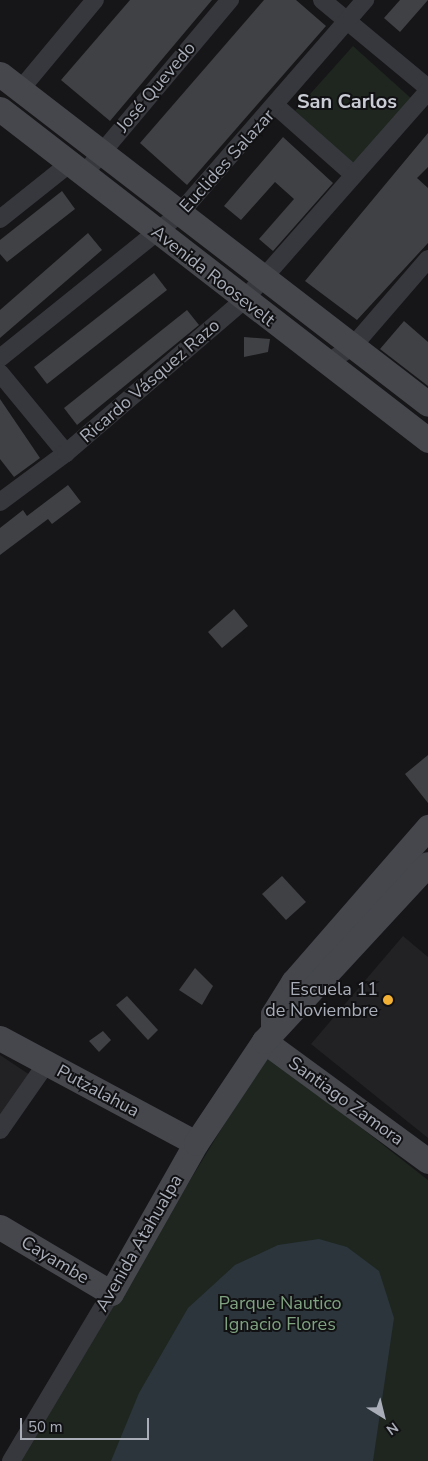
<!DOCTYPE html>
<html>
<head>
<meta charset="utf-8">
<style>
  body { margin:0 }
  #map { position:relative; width:428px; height:1461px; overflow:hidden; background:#161618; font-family:"Nunito Sans",sans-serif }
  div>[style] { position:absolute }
  .built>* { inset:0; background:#222225 }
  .green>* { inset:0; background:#1e261f }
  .water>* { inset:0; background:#2c353c }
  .building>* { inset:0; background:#404145 }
  .street>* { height:18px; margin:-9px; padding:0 9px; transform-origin:9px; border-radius:9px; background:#37383d }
  .secondary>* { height:25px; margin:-12.5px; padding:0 12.5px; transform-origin:12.5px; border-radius:12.5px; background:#45474d }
  .dots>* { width:14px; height:14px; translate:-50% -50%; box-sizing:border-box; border:2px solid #111113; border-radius:50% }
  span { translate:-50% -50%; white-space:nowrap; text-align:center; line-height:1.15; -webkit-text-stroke:4px #111113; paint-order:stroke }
  .street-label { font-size:18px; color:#a8adb8 }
  .poi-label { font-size:18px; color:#a8adb8 }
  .right { translate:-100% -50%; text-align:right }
  .park-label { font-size:18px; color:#7fa381 }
  .quarter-label { font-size:20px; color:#c9ccd4; font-weight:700 }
  .north { position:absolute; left:358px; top:1391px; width:50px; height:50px; -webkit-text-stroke:4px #111113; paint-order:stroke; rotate:144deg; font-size:14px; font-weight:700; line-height:20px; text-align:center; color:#a8adb8 }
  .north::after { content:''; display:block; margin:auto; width:18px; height:22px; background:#a8adb8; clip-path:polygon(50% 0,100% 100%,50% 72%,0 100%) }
  .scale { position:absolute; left:20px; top:1418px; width:129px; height:22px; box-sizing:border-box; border:2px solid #a8adb8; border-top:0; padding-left:6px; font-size:15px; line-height:18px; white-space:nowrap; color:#a8adb8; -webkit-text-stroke:4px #111113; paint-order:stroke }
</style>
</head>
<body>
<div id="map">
  <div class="built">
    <i style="clip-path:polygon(403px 936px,428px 957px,428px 1138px,311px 1044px)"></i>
    <i style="clip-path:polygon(0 1055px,33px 1077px,0 1126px)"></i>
  </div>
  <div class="green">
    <i style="clip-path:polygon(353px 46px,413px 100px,355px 165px,295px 111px)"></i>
    <i style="clip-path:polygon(267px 1054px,428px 1180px,428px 1461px,19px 1461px)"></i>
  </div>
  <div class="water">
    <i style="clip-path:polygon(319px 1239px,347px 1247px,379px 1271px,394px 1318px,373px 1461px,111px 1461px,139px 1393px,188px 1308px,235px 1265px,278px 1245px)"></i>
  </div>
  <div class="building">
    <i style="clip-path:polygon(130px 0,212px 0,110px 121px,61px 80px)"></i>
    <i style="clip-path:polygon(264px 0,296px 0,326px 26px,187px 185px,140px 143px)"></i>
    <i style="clip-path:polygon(400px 0,428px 0,400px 32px,384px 18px)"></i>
    <i style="clip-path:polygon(428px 133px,428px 167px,417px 178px,428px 188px,428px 243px,357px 320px,305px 281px)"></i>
    <i style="clip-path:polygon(283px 137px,333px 183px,273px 251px,259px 239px,294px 199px,275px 182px,241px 220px,224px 206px)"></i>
    <i style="clip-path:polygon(62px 191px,75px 209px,7px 262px,0 254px,0 240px)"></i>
    <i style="clip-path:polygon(88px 233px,102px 250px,0 338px,0 310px)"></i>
    <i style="clip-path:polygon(154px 273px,167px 290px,47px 384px,34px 367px)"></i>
    <i style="clip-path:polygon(187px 310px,199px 325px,77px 425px,64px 408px)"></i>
    <i style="clip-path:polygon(404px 321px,428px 342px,428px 386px,380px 349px)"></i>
    <i style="clip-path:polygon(244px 337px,270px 339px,268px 352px,244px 357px)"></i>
    <i style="clip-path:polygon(0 399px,40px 458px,14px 477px,0 459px)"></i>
    <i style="clip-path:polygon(68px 485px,81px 502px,52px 524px,48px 519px,0 555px,0 528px,23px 510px,27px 516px)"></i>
    <i style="clip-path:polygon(234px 609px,248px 626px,222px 648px,208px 632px)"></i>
    <i style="clip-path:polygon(428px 755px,428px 803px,405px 774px)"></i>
    <i style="clip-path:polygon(282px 876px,306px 902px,286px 920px,262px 894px)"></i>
    <i style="clip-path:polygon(195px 968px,213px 986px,202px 1005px,179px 990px)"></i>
    <i style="clip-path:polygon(127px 996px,158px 1030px,148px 1040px,116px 1005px)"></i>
    <i style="clip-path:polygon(103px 1031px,111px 1040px,99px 1052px,89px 1041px)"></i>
  </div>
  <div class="street">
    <i style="left:322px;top:0;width:138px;rotate:39.7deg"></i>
    <i style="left:20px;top:90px;width:117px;rotate:-50.2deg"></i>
    <i style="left:276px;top:106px;width:104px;rotate:41.5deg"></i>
    <i style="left:83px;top:175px;width:229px;rotate:-50deg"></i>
    <i style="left:0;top:219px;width:88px;rotate:-38.6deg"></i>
    <i style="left:0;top:358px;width:230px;rotate:-38.8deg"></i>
    <i style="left:179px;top:214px;width:284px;rotate:-49deg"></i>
    <i style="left:327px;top:363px;width:31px;rotate:-33deg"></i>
    <i style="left:353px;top:346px;width:115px;rotate:-49.2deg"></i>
    <i style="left:0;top:373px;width:104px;rotate:50.5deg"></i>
    <i style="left:0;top:502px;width:82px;rotate:-36.6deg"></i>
    <i style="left:66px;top:453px;width:233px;rotate:-40.7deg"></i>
    <i style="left:243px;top:301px;width:280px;rotate:-48.6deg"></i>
    <i style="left:0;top:1130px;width:80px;rotate:-55.1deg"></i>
    <i style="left:11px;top:1461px;width:196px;rotate:-59.2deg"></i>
  </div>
  <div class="secondary">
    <i style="left:0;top:74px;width:540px;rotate:37.63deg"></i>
    <i style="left:0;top:109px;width:541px;rotate:37.72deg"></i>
    <i style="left:273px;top:1029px;width:15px;rotate:-90deg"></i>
    <i style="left:273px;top:1014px;width:38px;rotate:-58deg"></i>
    <i style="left:293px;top:982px;width:206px;rotate:-48.9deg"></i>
    <i style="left:0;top:1038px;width:222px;rotate:28.2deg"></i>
    <i style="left:264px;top:1041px;width:203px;rotate:36.2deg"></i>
    <i style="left:0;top:1227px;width:129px;rotate:30.7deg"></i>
    <i style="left:111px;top:1293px;width:172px;rotate:-60.5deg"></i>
    <i style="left:196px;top:1143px;width:123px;rotate:-56.3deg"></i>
    <i style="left:264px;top:1041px;width:241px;rotate:-47.2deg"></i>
  </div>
  <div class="dots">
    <i style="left:388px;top:1000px;background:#f2b134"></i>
  </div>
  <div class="street-label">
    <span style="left:156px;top:87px;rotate:-50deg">José Quevedo</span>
    <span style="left:227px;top:161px;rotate:-48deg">Euclides Salazar</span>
    <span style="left:213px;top:276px;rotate:38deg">Avenida Roosevelt</span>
    <span style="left:150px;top:381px;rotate:-41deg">Ricardo Vásquez Razo</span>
    <span style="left:98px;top:1091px;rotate:28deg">Putzalahua</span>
    <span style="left:346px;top:1101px;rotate:36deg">Santiago Zamora</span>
    <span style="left:139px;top:1243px;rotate:-60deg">Avenida Atahualpa</span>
    <span style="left:55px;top:1260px;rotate:31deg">Cayambe</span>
  </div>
  <div class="poi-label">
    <span class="right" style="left:378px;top:1000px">Escuela 11<br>de Noviembre</span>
  </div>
  <div class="park-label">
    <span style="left:280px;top:1314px">Parque Nautico<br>Ignacio Flores</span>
  </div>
  <div class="quarter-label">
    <span style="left:347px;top:101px">San Carlos</span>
  </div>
  <div class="north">N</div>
  <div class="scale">50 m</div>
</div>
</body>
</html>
